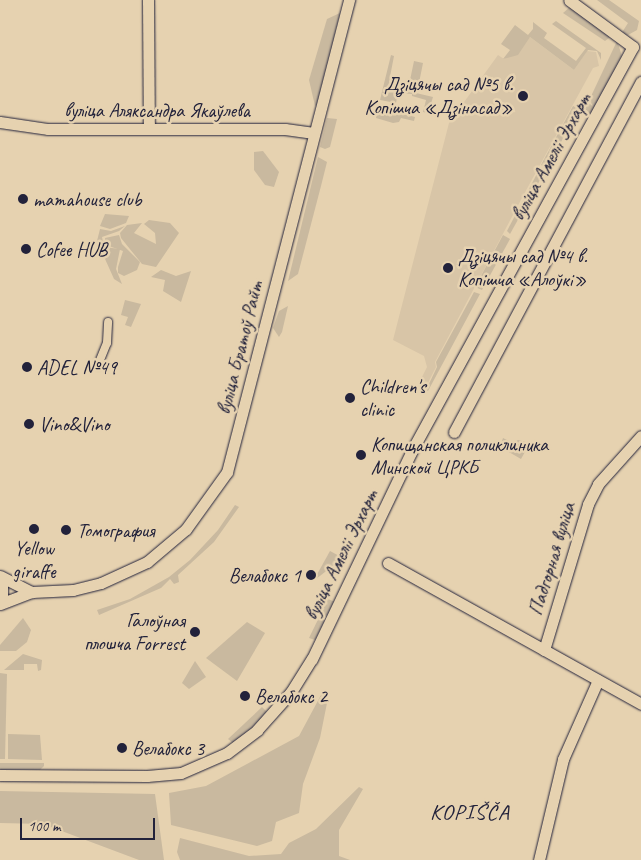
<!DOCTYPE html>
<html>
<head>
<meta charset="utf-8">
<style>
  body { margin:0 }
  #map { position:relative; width:641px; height:860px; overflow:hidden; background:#e6d2b0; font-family:Caveat,sans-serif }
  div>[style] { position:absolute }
  .built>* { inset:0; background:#d8c5a7 }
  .green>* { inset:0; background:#c9b99f }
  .roads { filter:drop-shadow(0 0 1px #22223b) drop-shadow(0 0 1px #22223b) }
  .pedestrian>* { height:8px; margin:-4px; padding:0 4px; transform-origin:4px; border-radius:4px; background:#e6d2b0 }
  .minor>* { height:11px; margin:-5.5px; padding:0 5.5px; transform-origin:5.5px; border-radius:5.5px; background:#e6d2b0 }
  .secondary>* { height:15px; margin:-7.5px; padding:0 7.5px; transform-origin:7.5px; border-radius:7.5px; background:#e6d2b0 }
  .dots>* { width:14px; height:14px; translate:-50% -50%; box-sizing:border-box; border:2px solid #e6d2b0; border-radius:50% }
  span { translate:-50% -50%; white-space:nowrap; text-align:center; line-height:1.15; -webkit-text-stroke:5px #e6d2b0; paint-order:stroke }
  .poi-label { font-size:20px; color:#22223b }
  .right { translate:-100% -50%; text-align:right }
  .left { translate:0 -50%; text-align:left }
  .street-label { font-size:20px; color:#22223b }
  .quarter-label { font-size:22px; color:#22223b; letter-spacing:1px }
  .scale { position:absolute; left:20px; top:818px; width:135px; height:22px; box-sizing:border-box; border:2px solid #22223b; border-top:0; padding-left:6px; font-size:15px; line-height:18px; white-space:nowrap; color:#22223b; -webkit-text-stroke:4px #e6d2b0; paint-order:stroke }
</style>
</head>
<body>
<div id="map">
  <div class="built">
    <i style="clip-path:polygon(530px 37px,574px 70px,587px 51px,596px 52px,599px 66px,593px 68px,523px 196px,435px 362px,436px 367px,426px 387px,419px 383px,427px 367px,424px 356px,393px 340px,449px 123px,498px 55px,504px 59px)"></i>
  </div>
  <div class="green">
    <i style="clip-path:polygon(597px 0,609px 0,639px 21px,637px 30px,628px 35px,621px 34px,628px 23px)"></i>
    <i style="clip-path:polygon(570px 7px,611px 35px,609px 38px,605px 41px,563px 13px)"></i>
    <i style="clip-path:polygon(340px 13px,319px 104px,315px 106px,309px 80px,327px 19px)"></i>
    <i style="clip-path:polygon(556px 21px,601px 53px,601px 60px,597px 51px,588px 50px,574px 70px,530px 37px,518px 55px,503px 59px,510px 50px,501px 44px,515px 25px,528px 35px,533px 29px,533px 22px,547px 33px,544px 38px,576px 61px,586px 48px,552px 24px)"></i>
    <i style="clip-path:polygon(617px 41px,622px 56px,591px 114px,585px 109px)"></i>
    <i style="clip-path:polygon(391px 55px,394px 56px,389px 82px,409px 85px,414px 61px,423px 63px,419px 83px,435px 87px,434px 91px,418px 88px,416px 93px,433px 97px,428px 113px,423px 112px,426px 100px,412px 96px,412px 94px,398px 93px,396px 103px,380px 100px)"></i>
    <i style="clip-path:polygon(573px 106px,579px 109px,547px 168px,541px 165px)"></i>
    <i style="clip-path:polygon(378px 108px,415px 117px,414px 121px,401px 118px,399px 122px,393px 123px,376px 118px)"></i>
    <i style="clip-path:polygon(327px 118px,337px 119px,330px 147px,325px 149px,320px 147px)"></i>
    <i style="clip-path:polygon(263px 151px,279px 172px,274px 187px,265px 185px,254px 170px,254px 152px)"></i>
    <i style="clip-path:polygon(318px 157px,327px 162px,321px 186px,298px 274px,288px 281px)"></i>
    <i style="clip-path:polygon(540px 168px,545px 171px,510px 234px,507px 231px)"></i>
    <i style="clip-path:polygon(105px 214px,129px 216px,126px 223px,110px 229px,100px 226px)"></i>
    <i style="clip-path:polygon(149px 220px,170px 223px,179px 233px,156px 267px,142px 264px,121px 238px,120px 233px,127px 225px,142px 223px,134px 233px,156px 244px,155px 233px,144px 224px)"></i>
    <i style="clip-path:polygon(125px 226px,119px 231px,102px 237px,104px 247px,120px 249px,116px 269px,122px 284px,114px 279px,97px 241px,100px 229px,111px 231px)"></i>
    <i style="clip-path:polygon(119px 235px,122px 244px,140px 262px,137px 270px,124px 276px,118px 273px,118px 267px,123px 251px,106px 245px,105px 238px)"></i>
    <i style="clip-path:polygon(503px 235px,510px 239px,482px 290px,475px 287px)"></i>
    <i style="clip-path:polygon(161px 270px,176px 276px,191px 271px,181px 302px,163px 291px,165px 280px,151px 277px)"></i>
    <i style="clip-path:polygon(474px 292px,480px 294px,428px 391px,417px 386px,427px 388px,437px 367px,436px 362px)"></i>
    <i style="clip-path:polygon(125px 300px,141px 304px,131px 327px,125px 325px,128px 317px,121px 315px)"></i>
    <i style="clip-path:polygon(288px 306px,282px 332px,279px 337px,273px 328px,279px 311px)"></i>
    <i style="clip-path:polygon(503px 438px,513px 443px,518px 440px,530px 443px,521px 459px,500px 447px)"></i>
    <i style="clip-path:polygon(235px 505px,239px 507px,214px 542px,178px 575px,179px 582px,174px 584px,170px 579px,161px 588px,99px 615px,97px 610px,130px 599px,169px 577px,190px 560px,218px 530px)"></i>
    <i style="clip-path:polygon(330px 551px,343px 558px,316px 579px,315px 578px)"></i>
    <i style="clip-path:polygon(328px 599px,335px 602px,315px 640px,309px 638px)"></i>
    <i style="clip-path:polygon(23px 618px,31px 630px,27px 642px,16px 651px,0 651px,0 645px)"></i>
    <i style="clip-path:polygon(247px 622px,265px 633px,237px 681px,206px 658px)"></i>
    <i style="clip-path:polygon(23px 654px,42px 660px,41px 670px,38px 671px,37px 664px,24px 664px,24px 670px,4px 670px)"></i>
    <i style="clip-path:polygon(195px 661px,206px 677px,189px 689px,182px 683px)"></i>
    <i style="clip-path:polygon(0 673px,7px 674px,5px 759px,0 759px)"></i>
    <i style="clip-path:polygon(321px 695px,328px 698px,320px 738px,303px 784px,299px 813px,276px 822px,272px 841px,257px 846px,171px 825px,169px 793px,206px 786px,299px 736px)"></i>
    <i style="clip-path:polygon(262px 707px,268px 713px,253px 728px,233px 743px,228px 739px)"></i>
    <i style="clip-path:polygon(8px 734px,40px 735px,42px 760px,8px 759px)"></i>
    <i style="clip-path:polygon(0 763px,44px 763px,44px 766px,40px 770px,0 770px)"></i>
    <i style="clip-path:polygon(359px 787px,363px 789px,339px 830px,339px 856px,350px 860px,180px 860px,177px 852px,180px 838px,249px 856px,281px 854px,289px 843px,316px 829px)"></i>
    <i style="clip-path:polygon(0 791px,155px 794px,164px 860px,139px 860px,43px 824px,0 823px)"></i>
  </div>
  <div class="roads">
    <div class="pedestrian">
      <i style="left:98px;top:365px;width:24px;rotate:-68deg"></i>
      <i style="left:107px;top:343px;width:21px;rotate:-87deg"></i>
    </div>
    <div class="minor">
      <i style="left:148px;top:0;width:129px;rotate:89.6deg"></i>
      <i style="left:0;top:122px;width:49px;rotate:8.3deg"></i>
      <i style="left:48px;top:129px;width:237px"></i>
      <i style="left:285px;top:129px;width:29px;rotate:8deg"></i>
      <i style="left:454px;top:432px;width:397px;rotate:-61.9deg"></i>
      <i style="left:388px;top:563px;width:290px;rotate:29.1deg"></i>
      <i style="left:0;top:576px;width:36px;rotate:27deg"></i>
      <i style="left:0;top:604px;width:34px;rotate:-21deg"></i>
      <i style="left:32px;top:592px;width:41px;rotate:-2.8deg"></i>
      <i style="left:73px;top:590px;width:29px;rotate:-14deg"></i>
      <i style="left:101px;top:583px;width:51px;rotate:-24.5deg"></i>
      <i style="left:147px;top:562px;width:51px;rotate:-40.2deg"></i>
      <i style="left:186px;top:529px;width:70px;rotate:-54.3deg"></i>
      <i style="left:227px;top:472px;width:488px;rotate:-75.5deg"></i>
      <i style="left:544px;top:650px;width:152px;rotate:-73.2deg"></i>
      <i style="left:588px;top:504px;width:22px;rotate:-63deg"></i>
      <i style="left:598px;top:484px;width:64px;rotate:-48.1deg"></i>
      <i style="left:0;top:775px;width:147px;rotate:0.4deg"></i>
      <i style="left:147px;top:776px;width:34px;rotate:-5deg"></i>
      <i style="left:181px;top:773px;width:50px;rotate:-23.5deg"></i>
      <i style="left:227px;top:753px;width:38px;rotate:-37deg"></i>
      <i style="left:257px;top:730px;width:51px;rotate:-48.2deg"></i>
      <i style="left:291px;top:692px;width:39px;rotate:-58deg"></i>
      <i style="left:312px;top:659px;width:229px;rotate:-64.4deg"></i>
      <i style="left:411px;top:452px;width:462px;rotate:-61.3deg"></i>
      <i style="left:633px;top:47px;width:79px;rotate:-143.7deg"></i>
      <i style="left:539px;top:860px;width:104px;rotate:-76.6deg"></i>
      <i style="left:563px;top:759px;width:86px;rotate:-66.1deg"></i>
    </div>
    <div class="secondary">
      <i style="left:0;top:583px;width:12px;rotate:90deg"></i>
    </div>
  </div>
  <div class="dots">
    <i style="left:523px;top:96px;background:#22223b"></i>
    <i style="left:23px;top:199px;background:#22223b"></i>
    <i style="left:26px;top:249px;background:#22223b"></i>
    <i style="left:448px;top:268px;background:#22223b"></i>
    <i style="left:27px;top:367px;background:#22223b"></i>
    <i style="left:350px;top:398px;background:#22223b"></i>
    <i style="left:29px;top:424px;background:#22223b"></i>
    <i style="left:361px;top:455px;background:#22223b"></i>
    <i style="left:34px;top:529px;background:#22223b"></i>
    <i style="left:66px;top:530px;background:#22223b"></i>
    <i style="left:311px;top:575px;background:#22223b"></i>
    <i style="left:195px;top:632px;background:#22223b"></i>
    <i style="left:245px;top:696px;background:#22223b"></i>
    <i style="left:122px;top:748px;background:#22223b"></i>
  </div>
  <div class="poi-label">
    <span class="right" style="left:513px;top:96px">Дзіцячы сад №5 в.<br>Копішча «Дзінасад»</span>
    <span class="left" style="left:33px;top:199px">mamahouse club</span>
    <span class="left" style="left:36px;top:249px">Cofee HUB</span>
    <span class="left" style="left:458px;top:268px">Дзіцячы сад №4 в.<br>Копішча «Алоўкі»</span>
    <span class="left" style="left:37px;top:367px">ADEL №49</span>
    <span class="left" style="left:360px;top:398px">Children's<br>clinic</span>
    <span class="left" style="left:39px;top:424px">Vino&amp;Vino</span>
    <span class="left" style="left:371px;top:456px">Копищанская поликлиника<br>Минской ЦРКБ</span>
    <span class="left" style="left:77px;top:530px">Томография</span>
    <span style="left:34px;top:560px">Yellow<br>giraffe</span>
    <span class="right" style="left:301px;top:575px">Велабокс 1</span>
    <span class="right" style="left:185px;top:632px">Галоўная<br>плошча Forrest</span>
    <span class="left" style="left:255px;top:696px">Велабокс 2</span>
    <span class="left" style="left:132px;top:748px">Велабокс 3</span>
  </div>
  <div class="street-label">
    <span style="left:157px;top:110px">вуліца Аляксандра Якаўлева</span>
    <span style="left:551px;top:157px;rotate:-61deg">вуліца Амеліі Эрхарт</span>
    <span style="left:240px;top:348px;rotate:-76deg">вуліца Братоў Райт</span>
    <span style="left:341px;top:555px;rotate:-64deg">вуліца Амеліі Эрхарт</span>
    <span style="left:552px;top:559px;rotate:-73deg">Падгорная вуліца</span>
  </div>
  <div class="quarter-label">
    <span style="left:470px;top:813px">KOPIŠČA</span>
  </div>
  <div class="scale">100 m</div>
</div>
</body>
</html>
